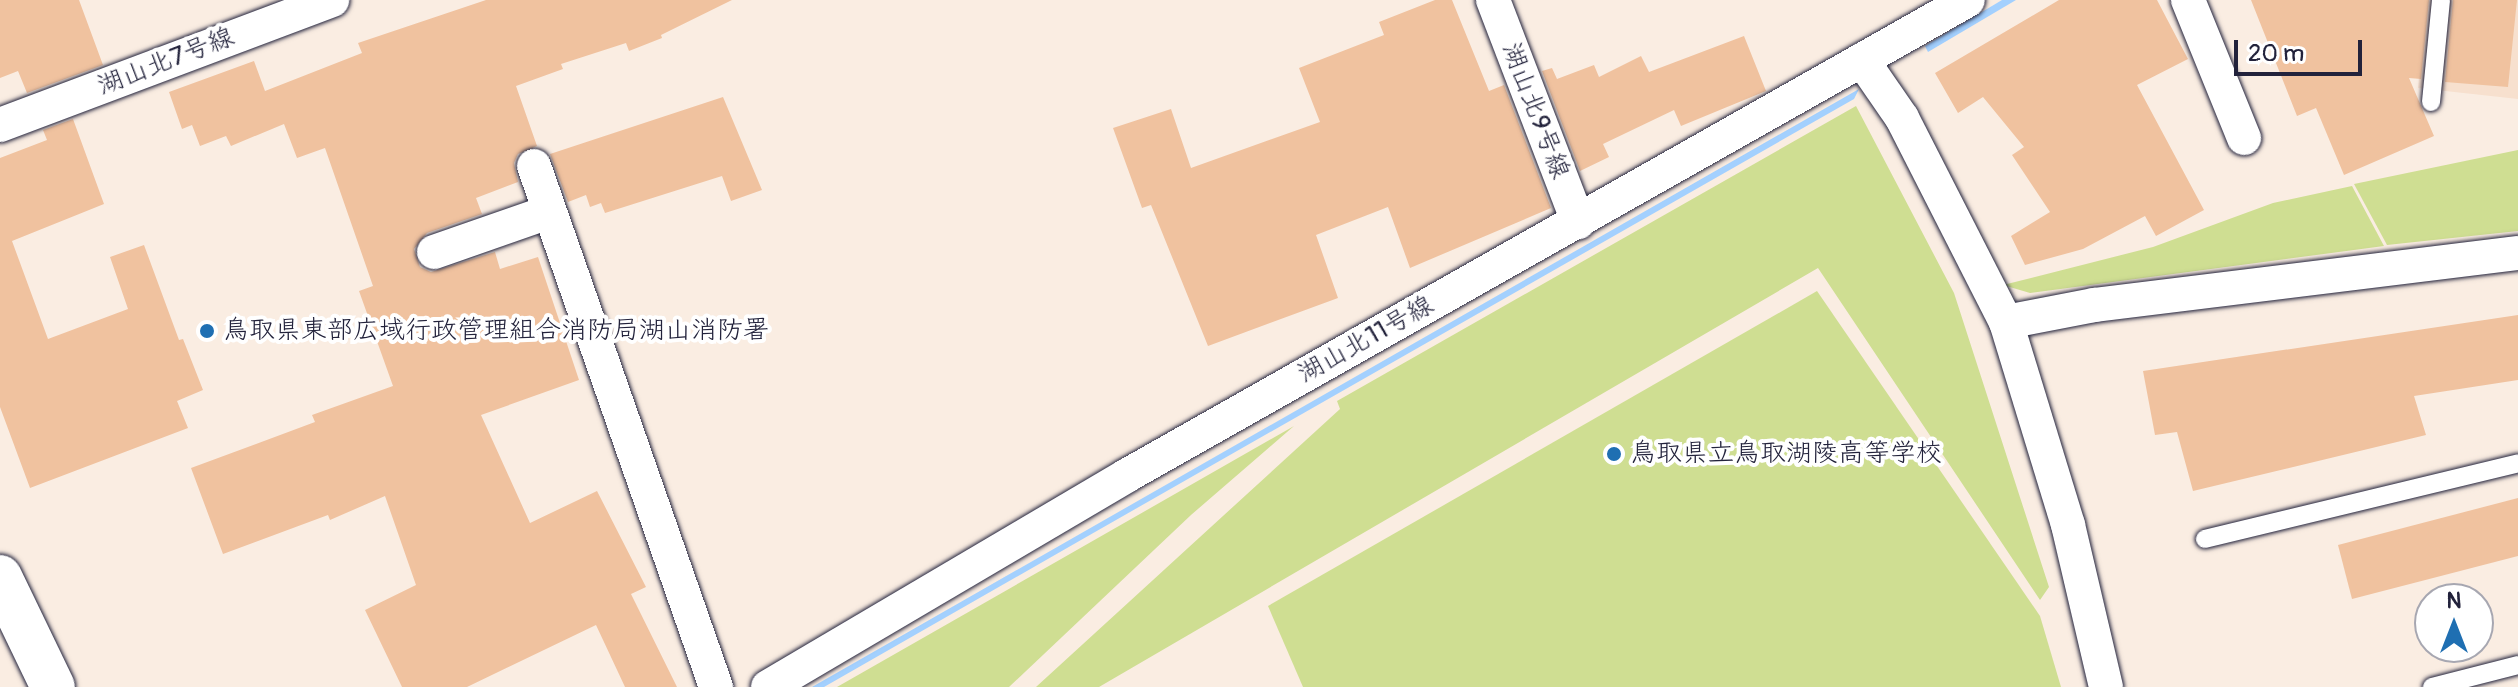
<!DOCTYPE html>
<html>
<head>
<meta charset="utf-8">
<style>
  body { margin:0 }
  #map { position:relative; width:2518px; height:687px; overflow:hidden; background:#faede2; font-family:Pangolin,"Klee One",sans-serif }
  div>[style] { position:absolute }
  .built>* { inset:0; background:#f7e0ce }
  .green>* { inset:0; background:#cfde92 }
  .water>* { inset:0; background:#a3d0fe }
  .building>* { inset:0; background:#f0c29f }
  .roads { filter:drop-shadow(0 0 2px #22223b) drop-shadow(0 0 2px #22223b) }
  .lane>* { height:18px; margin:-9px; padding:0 9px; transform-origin:9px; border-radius:9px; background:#fff }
  .street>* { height:34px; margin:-17px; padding:0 17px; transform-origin:17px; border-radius:17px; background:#fff }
  .secondary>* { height:44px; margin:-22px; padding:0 22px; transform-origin:22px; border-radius:22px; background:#fff }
  .dots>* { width:22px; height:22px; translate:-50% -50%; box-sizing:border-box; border:4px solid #fff; border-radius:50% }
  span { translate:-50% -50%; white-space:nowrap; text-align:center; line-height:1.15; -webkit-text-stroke:8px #fff; paint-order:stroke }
  .street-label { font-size:26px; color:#22223b }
  .poi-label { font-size:26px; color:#22223b }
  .left { translate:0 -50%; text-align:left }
  .north { position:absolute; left:2414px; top:583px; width:80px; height:80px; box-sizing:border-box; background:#fff; border:2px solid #a7a7b1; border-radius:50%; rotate:0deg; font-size:22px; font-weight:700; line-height:32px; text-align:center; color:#22223b }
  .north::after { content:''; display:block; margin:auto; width:28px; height:36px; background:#1f6fb2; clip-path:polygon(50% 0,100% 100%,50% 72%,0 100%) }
  .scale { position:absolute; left:2234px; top:40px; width:128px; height:36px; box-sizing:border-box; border:4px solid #22223b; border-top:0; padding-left:10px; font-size:24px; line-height:28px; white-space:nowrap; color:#22223b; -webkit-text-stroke:6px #fff; paint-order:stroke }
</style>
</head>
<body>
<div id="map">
  <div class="built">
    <i style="clip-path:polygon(2426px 0,2518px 0,2518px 99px,2418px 88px)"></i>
  </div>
  <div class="green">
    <i style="clip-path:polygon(1856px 106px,1954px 293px,2049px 587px,2040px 600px,1818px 268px,1099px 687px,1036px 687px,1340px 409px,1337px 401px)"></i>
    <i style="clip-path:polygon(2518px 150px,2518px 231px,2387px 245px,2354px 184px)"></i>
    <i style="clip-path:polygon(2352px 186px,2384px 246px,2030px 293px,2003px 285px,2153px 247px,2273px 203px)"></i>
    <i style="clip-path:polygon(1817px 291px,2040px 616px,2061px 687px,1303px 687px,1268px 606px)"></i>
    <i style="clip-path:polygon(1294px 426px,1191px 515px,1009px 687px,837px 687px)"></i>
  </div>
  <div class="water">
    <i style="clip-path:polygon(2002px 0,2016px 0,1928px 52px,1925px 46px)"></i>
    <i style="clip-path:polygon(1859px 89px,1854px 99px,1081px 540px,824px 687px,812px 687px)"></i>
  </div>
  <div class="building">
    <i style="clip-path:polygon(0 0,79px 0,103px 65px,27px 93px,18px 71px,0 78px)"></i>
    <i style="clip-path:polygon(486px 0,732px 0,661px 35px,662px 38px,629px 51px,626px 43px,561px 64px,563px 69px,516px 86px,537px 146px,518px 154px,514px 163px,518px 182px,476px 198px,482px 214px,427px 233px,414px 249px,420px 267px,431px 272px,495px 252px,500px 269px,538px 257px,579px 380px,481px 415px,530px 523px,597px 491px,646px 587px,631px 594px,677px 687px,625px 687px,596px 625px,467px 687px,402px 687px,365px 610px,416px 585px,385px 496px,330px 520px,328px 515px,223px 554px,191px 468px,315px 422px,312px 415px,393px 386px,359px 291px,373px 286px,325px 148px,297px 158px,284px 124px,231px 146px,226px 136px,200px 146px,192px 125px,182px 129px,169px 92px,254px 61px,265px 91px,362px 53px,358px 43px)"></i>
    <i style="clip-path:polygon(1435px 0,1452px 0,1489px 91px,1504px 85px,1551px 208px,1410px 268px,1388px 207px,1316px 235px,1338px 298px,1208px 346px,1151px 205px,1142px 208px,1113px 128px,1171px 109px,1191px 168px,1320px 122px,1299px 68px,1384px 35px,1379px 22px)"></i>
    <i style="clip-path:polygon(2059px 0,2157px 0,2188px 59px,2137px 85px,2204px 210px,2156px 236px,2145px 216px,2083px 249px,2025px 265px,2011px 236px,2050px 212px,2012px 155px,2024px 147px,1983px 97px,1958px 113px,1935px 73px)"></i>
    <i style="clip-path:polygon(2251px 0,2429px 0,2421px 79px,2409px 78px,2434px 136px,2344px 175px,2316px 108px,2297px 116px)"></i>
    <i style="clip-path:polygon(2453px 0,2517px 0,2508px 87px,2445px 82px)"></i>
    <i style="clip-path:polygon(1744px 36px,1766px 91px,1681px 126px,1674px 110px,1603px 144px,1609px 157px,1580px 171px,1542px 71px,1552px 68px,1557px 79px,1594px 65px,1599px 77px,1641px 56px,1649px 72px)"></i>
    <i style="clip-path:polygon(723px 97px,762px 190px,731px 201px,722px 176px,605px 213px,601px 203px,590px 207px,586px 195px,568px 202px,550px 154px)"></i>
    <i style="clip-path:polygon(73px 119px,104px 204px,12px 241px,48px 339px,128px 309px,110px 257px,144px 245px,179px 340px,183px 339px,203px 390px,177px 401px,188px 428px,30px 488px,0 407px,0 158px,47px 140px,43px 130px)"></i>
    <i style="clip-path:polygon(2518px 315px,2518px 380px,2414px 396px,2426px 435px,2193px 491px,2177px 432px,2155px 435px,2143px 371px)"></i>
    <i style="clip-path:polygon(2518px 498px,2518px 556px,2352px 599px,2338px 545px)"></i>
  </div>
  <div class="roads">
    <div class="lane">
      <i style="left:2431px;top:102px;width:102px;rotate:-84.4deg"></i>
      <i style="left:2205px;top:539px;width:322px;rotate:-13.6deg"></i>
      <i style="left:2432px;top:687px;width:89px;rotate:-14.3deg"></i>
    </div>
    <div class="street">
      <i style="left:1493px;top:0;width:238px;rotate:69deg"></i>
      <i style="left:2188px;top:0;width:149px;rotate:67.9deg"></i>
      <i style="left:1862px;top:60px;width:70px;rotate:55.4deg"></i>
      <i style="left:1902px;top:118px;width:229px;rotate:63deg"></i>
      <i style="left:2006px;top:322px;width:90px;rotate:-10.9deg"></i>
      <i style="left:2094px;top:305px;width:427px;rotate:-7deg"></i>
      <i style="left:0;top:125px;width:355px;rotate:-20.6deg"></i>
      <i style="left:534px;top:166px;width:552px;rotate:70.74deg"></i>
      <i style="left:434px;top:252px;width:122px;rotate:-19.2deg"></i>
      <i style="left:2006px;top:322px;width:212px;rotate:73deg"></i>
      <i style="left:2068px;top:525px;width:166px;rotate:76.8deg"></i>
      <i style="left:768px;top:687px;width:416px;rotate:-30.5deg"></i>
      <i style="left:1126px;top:476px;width:967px;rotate:-29.48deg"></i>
    </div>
    <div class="secondary">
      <i style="left:0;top:577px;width:122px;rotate:64.3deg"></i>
    </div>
  </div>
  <div class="dots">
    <i style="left:207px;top:331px;background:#1f6fb2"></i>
    <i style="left:1614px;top:454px;background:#1f6fb2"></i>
  </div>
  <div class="street-label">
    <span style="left:166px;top:62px;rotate:-21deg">湖山北7号線</span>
    <span style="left:1535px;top:111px;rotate:69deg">湖山北9号線</span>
    <span style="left:1366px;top:340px;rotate:-29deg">湖山北11号線</span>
  </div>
  <div class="poi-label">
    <span class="left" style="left:223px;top:331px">鳥取県東部広域行政管理組合消防局湖山消防署</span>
    <span class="left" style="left:1630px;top:454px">鳥取県立鳥取湖陵高等学校</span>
  </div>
  <div class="north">N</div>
  <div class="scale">20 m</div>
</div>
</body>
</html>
